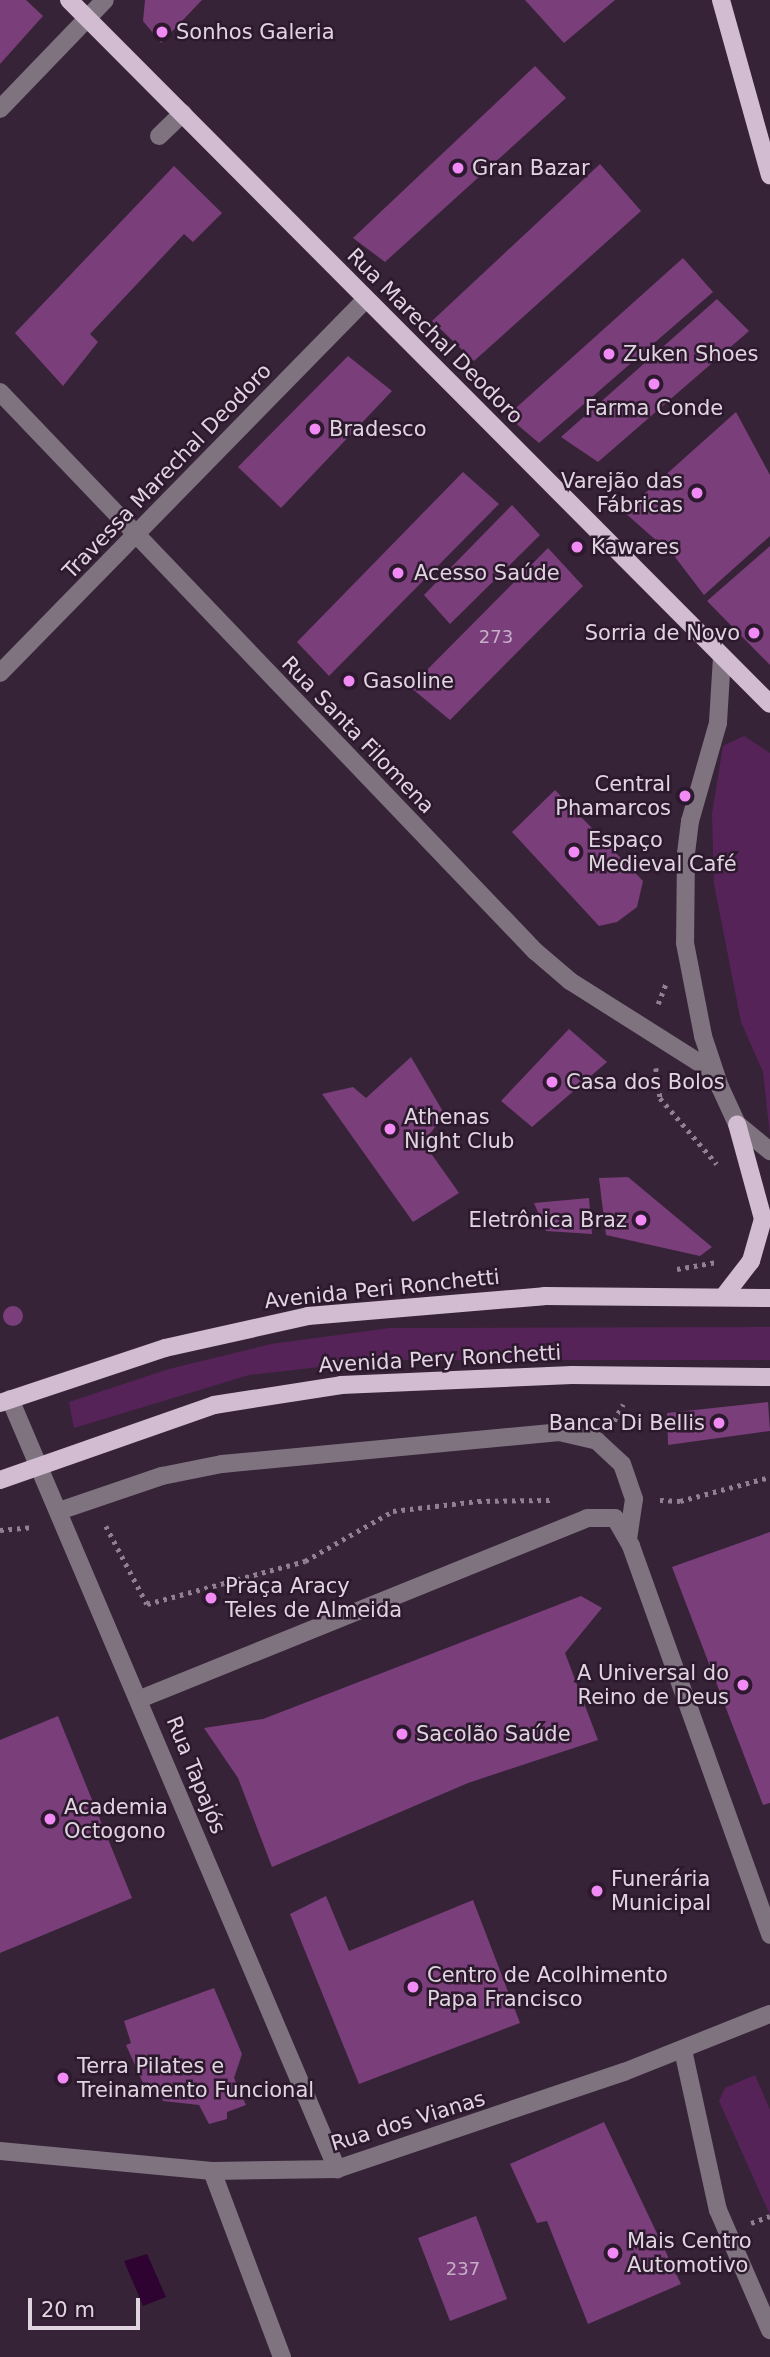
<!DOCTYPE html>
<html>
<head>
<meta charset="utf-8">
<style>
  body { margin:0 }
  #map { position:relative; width:770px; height:2357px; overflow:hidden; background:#372337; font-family:"DejaVu Sans",sans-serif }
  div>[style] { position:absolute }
  .green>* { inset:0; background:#562358 }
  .water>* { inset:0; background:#2f0331 }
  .building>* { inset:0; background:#7a3e7b }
  .round { border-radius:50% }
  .path>* { height:4.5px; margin-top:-2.25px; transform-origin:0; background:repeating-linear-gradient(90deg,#918091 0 3.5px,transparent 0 8.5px) }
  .minor>* { height:18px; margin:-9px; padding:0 9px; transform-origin:9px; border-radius:9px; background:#7e737e }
  .major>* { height:18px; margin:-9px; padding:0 9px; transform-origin:9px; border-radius:9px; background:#d2bcd2 }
  .dots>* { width:19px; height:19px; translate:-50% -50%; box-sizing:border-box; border:4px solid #2d192d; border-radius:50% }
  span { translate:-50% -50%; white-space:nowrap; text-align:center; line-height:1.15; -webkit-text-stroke:5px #2d192d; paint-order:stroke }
  .number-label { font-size:18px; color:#c7aec8 }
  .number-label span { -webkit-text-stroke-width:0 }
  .poi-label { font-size:21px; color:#e1d4e1 }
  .left { translate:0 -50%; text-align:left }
  .right { translate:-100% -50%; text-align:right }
  .street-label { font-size:21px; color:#e1d4e1 }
  .scale { position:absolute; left:28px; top:2298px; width:112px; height:32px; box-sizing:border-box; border:4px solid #e1d4e1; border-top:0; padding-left:9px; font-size:21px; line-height:24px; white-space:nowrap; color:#e1d4e1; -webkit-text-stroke:5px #2d192d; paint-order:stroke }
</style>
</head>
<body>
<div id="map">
  <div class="green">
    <i style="clip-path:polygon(744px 736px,770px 753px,770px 1136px,763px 1072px,741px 1022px,714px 884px,712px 814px,723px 746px)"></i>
    <i style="clip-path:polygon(770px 1327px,770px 1360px,381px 1360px,249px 1375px,74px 1428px,69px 1402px,169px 1369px,271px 1344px,390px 1328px)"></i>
    <i style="clip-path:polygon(755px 2075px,770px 2110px,770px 2215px,719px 2101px,725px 2088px)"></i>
  </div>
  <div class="water">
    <i style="clip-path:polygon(147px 2254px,166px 2297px,143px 2306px,124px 2261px)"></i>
  </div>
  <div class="building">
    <i style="clip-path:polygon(0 0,26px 0,43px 16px,0 64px)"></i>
    <i style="clip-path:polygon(145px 0,202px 0,161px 43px,143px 21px)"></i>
    <i style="clip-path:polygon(525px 0,615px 0,564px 43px)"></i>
    <i style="clip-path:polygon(535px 66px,566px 98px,385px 262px,353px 238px)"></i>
    <i style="clip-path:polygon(600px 164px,641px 211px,474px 361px,432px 321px)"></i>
    <i style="clip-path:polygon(174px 166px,222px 213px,193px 242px,184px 234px,90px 334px,98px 342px,63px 386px,15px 333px)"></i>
    <i style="clip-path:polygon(683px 258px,713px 292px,539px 443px,507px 416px)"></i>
    <i style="clip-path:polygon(717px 299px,749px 331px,598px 462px,561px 437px)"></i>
    <i style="clip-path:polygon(348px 356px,392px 391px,281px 508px,238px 467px)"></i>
    <i style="clip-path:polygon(736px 412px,770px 475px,770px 536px,704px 595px,675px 557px,624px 512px)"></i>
    <i style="clip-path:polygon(463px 472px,499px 504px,329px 676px,297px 642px)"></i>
    <i style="clip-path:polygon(512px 505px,540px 535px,450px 624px,424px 595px)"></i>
    <i style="clip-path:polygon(770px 546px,770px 665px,707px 601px)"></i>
    <i style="clip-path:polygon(548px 548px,583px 586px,450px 720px,410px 687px)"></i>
    <i style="clip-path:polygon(555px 790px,643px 881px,637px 907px,617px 922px,599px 926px,512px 832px)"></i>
    <i style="clip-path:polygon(569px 1029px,607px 1062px,532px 1127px,501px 1101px)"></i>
    <i style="clip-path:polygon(411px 1057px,445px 1115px,423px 1142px,459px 1193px,413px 1222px,322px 1094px,353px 1087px,366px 1098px)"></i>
    <i style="clip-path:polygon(628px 1177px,712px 1247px,700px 1256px,606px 1235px,599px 1178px)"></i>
    <i style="clip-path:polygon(589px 1198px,592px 1234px,546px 1231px,534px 1203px)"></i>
    <i class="round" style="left:3px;top:1306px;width:20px;height:20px"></i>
    <i style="clip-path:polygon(768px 1402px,770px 1431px,668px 1445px,667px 1413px)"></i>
    <i style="clip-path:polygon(770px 1532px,770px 1803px,763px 1805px,672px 1567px)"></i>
    <i style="clip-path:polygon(581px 1596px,602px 1608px,565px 1653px,598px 1740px,468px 1783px,272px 1867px,238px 1778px,204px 1728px,263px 1719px)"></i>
    <i style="clip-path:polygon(58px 1716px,132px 1898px,0 1953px,0 1740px)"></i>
    <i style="clip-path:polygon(326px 1896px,349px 1951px,473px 1900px,520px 2023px,359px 2084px,290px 1914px)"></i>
    <i style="clip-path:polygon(214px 1988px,242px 2054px,234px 2078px,246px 2105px,227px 2112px,227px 2119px,209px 2124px,199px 2105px,163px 2101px,161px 2092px,147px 2092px,126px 2045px,131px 2043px,124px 2021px)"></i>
    <i style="clip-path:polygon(604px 2122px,681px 2284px,588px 2324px,547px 2221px,537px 2223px,510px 2164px)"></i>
    <i style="clip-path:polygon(476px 2216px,507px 2299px,450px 2321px,418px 2238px)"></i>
  </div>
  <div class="path">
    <i style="left:658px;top:1004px;width:22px;rotate:-69deg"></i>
    <i style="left:656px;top:1068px;width:30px;rotate:82deg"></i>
    <i style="left:660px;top:1098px;width:87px;rotate:49.2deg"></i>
    <i style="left:677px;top:1269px;width:39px;rotate:-10deg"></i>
    <i style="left:614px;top:1421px;width:19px;rotate:-62deg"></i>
    <i style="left:660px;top:1500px;width:20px;rotate:3deg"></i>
    <i style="left:680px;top:1501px;width:93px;rotate:-14.9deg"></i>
    <i style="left:106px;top:1526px;width:88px;rotate:62.3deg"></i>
    <i style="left:147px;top:1604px;width:164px;rotate:-15.2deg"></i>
    <i style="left:305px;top:1561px;width:101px;rotate:-29.6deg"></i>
    <i style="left:393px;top:1511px;width:86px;rotate:-6.7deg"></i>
    <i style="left:478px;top:1501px;width:72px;rotate:-0.8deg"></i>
    <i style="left:0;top:1530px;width:34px;rotate:-5deg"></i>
    <i style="left:751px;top:2223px;width:20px;rotate:-20deg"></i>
  </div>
  <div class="minor">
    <i style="left:0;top:109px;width:151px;rotate:-46.1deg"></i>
    <i style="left:159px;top:136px;width:33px;rotate:-44deg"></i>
    <i style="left:0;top:392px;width:774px;rotate:46.26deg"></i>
    <i style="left:535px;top:951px;width:46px;rotate:40.6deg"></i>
    <i style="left:570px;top:981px;width:170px;rotate:32.3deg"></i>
    <i style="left:722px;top:657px;width:66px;rotate:93.5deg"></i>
    <i style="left:718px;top:723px;width:102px;rotate:105.9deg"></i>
    <i style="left:690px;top:821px;width:32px;rotate:97deg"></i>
    <i style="left:686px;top:853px;width:90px;rotate:90.6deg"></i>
    <i style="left:685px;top:943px;width:95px;rotate:79deg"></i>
    <i style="left:703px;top:1036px;width:54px;rotate:71.6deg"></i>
    <i style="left:720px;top:1087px;width:41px;rotate:65.3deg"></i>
    <i style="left:737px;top:1124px;width:43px;rotate:39.3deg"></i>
    <i style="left:0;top:673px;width:523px;rotate:-45.62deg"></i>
    <i style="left:10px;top:1399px;width:837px;rotate:66.99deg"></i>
    <i style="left:59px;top:1511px;width:109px;rotate:-18.8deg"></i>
    <i style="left:162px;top:1476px;width:61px;rotate:-11.3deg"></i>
    <i style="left:222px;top:1464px;width:339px;rotate:-5.4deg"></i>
    <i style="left:559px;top:1432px;width:39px;rotate:13deg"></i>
    <i style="left:597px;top:1441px;width:34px;rotate:43deg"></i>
    <i style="left:622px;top:1464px;width:37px;rotate:71deg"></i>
    <i style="left:634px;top:1499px;width:40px;rotate:98.5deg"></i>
    <i style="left:140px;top:1699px;width:482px;rotate:-22deg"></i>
    <i style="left:587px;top:1518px;width:28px"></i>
    <i style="left:615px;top:1518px;width:32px;rotate:60deg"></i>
    <i style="left:631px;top:1546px;width:413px;rotate:70.3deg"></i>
    <i style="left:683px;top:2050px;width:164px;rotate:77.7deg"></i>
    <i style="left:718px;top:2210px;width:131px;rotate:66.6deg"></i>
    <i style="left:0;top:2151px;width:213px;rotate:5.4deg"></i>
    <i style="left:212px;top:2171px;width:125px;rotate:-0.9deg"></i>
    <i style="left:337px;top:2169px;width:303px;rotate:-18.7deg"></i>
    <i style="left:624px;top:2072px;width:157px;rotate:-21.7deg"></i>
    <i style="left:212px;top:2171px;width:199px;rotate:69.4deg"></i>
  </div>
  <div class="major">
    <i style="left:69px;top:0;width:993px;rotate:45.12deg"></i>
    <i style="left:721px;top:0;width:182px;rotate:74.4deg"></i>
    <i style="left:724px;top:1296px;width:44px;rotate:-52.4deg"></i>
    <i style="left:751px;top:1261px;width:44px;rotate:-74.1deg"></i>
    <i style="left:763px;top:1219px;width:98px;rotate:-105.3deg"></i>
    <i style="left:0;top:1403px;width:174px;rotate:-18.4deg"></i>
    <i style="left:165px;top:1348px;width:147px;rotate:-12.6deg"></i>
    <i style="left:308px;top:1316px;width:237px;rotate:-4.8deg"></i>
    <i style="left:544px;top:1296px;width:226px;rotate:0.5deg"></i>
    <i style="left:0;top:1480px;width:227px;rotate:-19.3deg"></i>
    <i style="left:214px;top:1405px;width:129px;rotate:-8.9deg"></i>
    <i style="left:341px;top:1385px;width:231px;rotate:-2.5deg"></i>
    <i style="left:572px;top:1375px;width:198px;rotate:0.6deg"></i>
  </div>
  <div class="dots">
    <i style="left:162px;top:32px;background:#f18af4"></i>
    <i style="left:458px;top:168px;background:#f18af4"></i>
    <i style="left:609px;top:354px;background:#f18af4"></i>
    <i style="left:654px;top:384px;background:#f18af4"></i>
    <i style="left:315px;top:429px;background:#f18af4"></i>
    <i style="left:697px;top:493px;background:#f18af4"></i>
    <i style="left:577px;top:547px;background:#f18af4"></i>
    <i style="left:398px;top:573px;background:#f18af4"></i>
    <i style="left:754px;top:633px;background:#f18af4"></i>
    <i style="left:349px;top:681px;background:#f18af4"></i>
    <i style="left:685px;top:796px;background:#f18af4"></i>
    <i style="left:574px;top:852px;background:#f18af4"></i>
    <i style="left:552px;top:1082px;background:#f18af4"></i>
    <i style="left:390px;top:1129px;background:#f18af4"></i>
    <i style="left:641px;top:1220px;background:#f18af4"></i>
    <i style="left:719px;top:1423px;background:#f18af4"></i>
    <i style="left:211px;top:1598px;background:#f18af4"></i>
    <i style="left:743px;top:1685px;background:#f18af4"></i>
    <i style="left:402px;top:1734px;background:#f18af4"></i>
    <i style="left:50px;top:1819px;background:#f18af4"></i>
    <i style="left:597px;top:1891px;background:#f18af4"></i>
    <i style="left:413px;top:1987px;background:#f18af4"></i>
    <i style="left:63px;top:2078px;background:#f18af4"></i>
    <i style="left:613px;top:2253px;background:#f18af4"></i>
  </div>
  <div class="number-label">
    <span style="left:496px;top:637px">273</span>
    <span style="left:463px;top:2269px">237</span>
  </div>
  <div class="poi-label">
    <span class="left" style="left:176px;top:32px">Sonhos Galeria</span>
    <span class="left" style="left:472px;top:168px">Gran Bazar</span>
    <span class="left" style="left:623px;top:354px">Zuken Shoes</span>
    <span style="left:654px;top:408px">Farma Conde</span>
    <span class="left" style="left:329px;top:429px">Bradesco</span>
    <span class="right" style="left:683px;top:493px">Varejão das<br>Fábricas</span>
    <span class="left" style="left:591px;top:547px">Kawares</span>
    <span class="left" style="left:414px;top:573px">Acesso Saúde</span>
    <span class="right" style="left:740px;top:633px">Sorria de Novo</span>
    <span class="left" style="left:363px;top:681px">Gasoline</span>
    <span class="right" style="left:671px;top:796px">Central<br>Phamarcos</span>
    <span class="left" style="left:588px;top:852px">Espaço<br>Medieval Café</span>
    <span class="left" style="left:566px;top:1082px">Casa dos Bolos</span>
    <span class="left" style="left:404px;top:1129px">Athenas<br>Night Club</span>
    <span class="right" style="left:627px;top:1220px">Eletrônica Braz</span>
    <span class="right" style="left:705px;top:1423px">Banca Di Bellis</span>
    <span class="left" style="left:225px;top:1598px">Praça Aracy<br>Teles de Almeida</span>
    <span class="right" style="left:729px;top:1685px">A Universal do<br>Reino de Deus</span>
    <span class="left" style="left:416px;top:1734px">Sacolão Saúde</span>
    <span class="left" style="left:64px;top:1819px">Academia<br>Octogono</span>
    <span class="left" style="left:611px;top:1891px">Funerária<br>Municipal</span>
    <span class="left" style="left:427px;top:1987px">Centro de Acolhimento<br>Papa Francisco</span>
    <span class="left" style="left:77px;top:2078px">Terra Pilates e<br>Treinamento Funcional</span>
    <span class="left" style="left:627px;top:2253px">Mais Centro<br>Automotivo</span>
  </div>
  <div class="street-label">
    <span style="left:435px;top:336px;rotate:45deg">Rua Marechal Deodoro</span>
    <span style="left:167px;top:471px;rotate:-46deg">Travessa Marechal Deodoro</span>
    <span style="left:358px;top:735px;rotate:46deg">Rua Santa Filomena</span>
    <span style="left:382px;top:1289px;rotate:-6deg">Avenida Peri Ronchetti</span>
    <span style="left:440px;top:1359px;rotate:-3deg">Avenida Pery Ronchetti</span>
    <span style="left:196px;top:1775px;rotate:68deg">Rua Tapajós</span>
    <span style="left:408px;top:2121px;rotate:-17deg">Rua dos Vianas</span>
  </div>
  <div class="scale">20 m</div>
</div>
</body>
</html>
